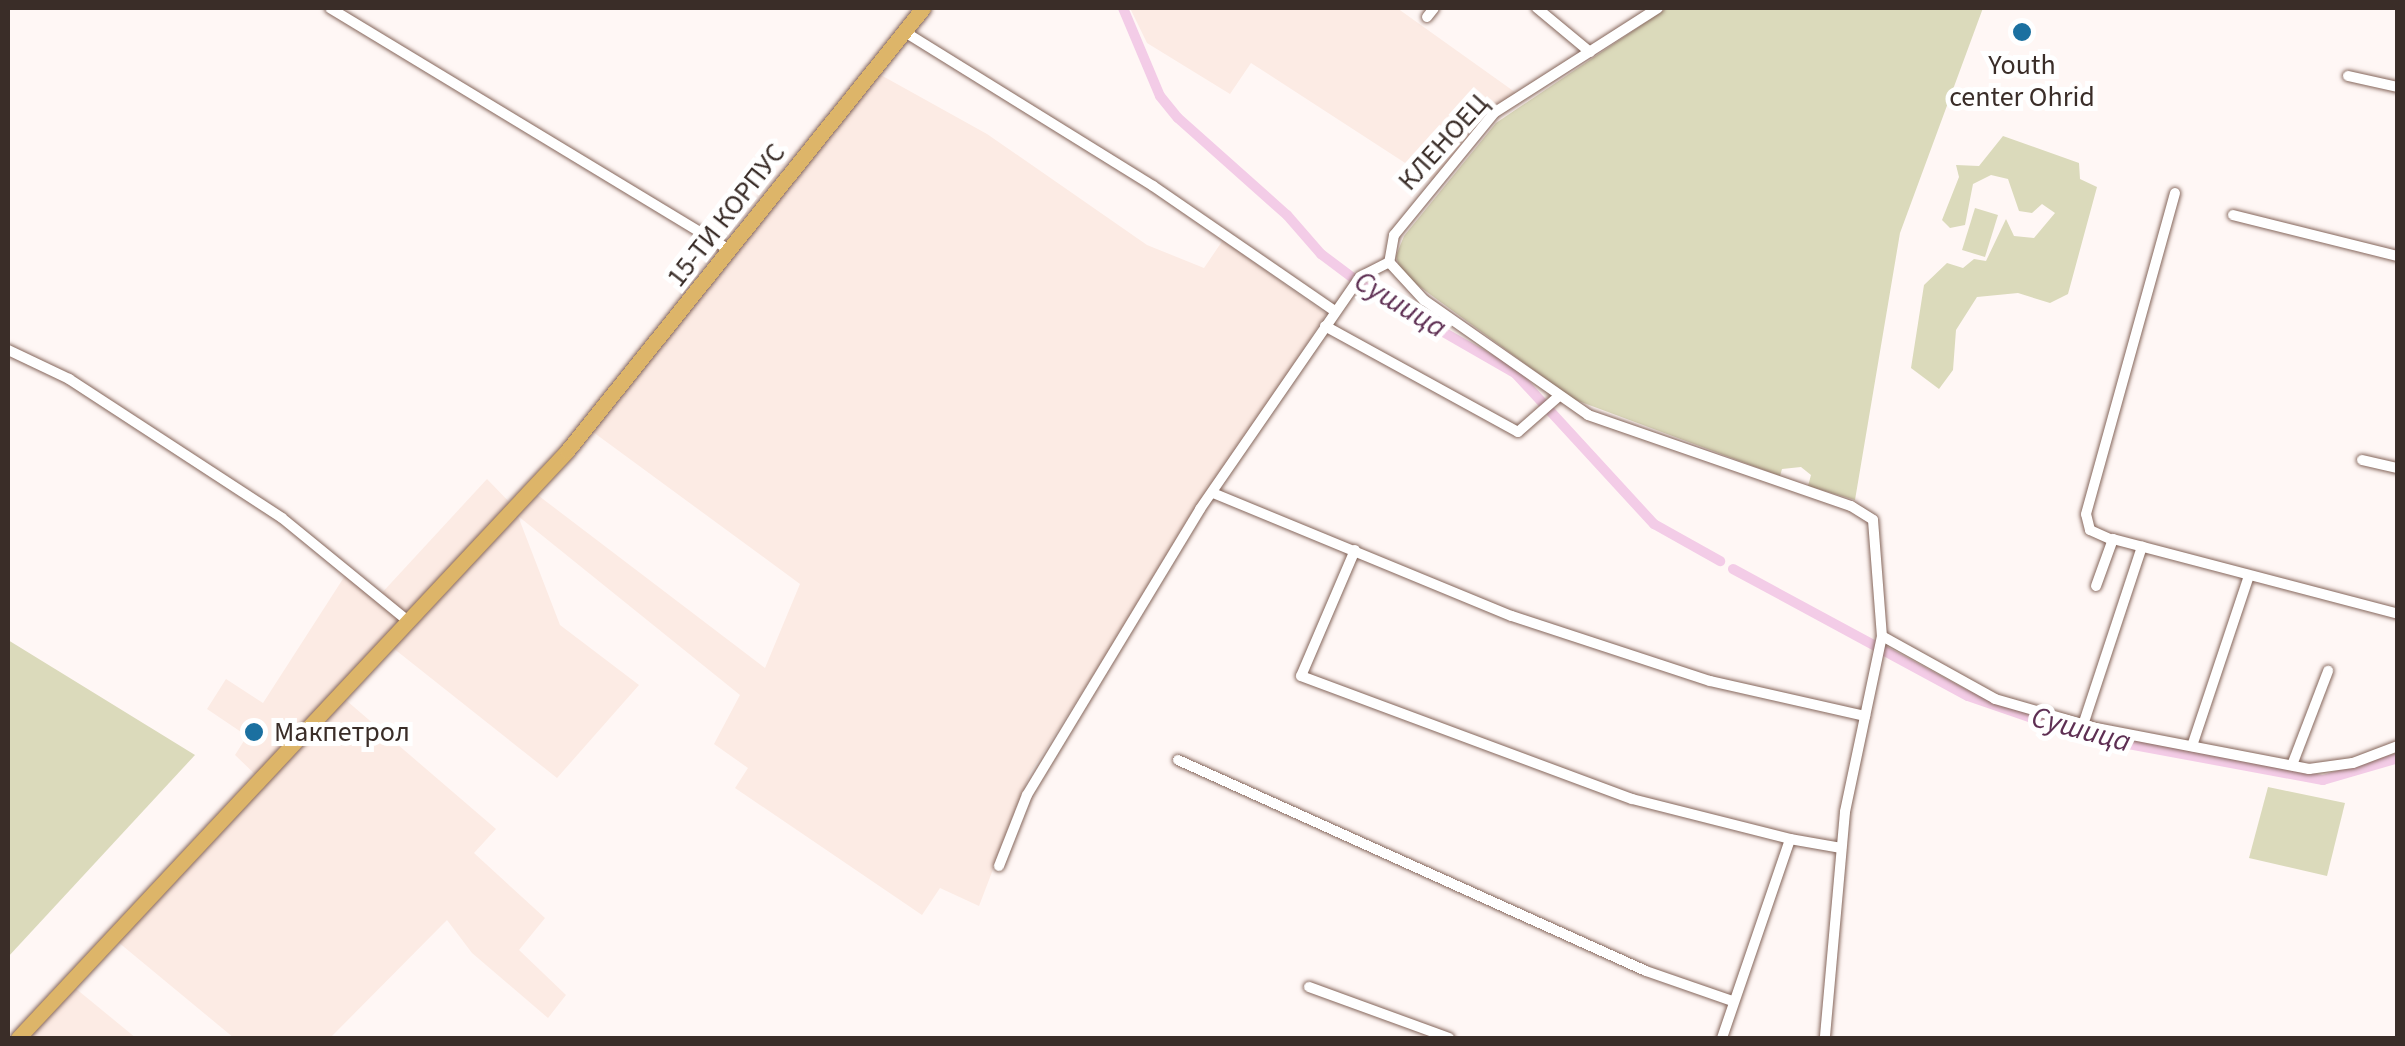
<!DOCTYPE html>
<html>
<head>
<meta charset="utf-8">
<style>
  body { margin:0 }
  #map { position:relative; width:2405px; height:1046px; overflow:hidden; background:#fff7f5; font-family:"Source Sans 3",sans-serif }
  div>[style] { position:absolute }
  .built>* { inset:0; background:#fcebe4 }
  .green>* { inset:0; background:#dbdabb }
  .canal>* { height:10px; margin:-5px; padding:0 5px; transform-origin:5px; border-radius:5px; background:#f3cce7 }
  .roads { filter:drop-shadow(0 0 2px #85665b) drop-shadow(0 0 2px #85665b) }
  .street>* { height:10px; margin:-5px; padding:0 5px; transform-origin:5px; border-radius:5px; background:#fff }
  .primary>* { height:15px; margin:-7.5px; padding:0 7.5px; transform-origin:7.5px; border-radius:7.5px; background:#ddb569 }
  .dots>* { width:28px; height:28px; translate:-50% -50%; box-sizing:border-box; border:5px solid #fff; border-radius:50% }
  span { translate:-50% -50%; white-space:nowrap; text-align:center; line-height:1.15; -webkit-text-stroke:10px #fff; paint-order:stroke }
  .poi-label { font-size:28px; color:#3a2d28 }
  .left { translate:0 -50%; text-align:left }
  .street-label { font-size:28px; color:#3a2d28 }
  .water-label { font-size:30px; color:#5e2f53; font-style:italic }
  .frame { position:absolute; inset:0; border:10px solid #3a2d28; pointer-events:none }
</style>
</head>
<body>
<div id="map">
  <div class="built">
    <i style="clip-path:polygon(1130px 8px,1397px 8px,1519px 95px,1494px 113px,1436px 183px,1251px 63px,1230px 94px,1147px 43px)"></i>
    <i style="clip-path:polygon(879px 74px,987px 134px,1147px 245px,1204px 268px,1223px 240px,1326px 314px,1030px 773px,979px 906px,940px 888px,922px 915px,735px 788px,748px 768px,714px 744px,740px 695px,518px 516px,560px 625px,639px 685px,557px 778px,388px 644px,340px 695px,496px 829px,474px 853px,545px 918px,519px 950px,566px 995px,548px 1018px,472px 953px,447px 920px,330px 1038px,234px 1038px,112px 937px,260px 779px,235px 755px,247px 736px,207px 709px,226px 679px,263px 703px,348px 571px,379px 596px,487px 479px,514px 507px,535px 493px,765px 668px,800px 584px,593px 432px)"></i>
    <i style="clip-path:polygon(69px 983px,136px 1038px,18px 1038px)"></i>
  </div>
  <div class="green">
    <i style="clip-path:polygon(1667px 8px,1983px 8px,1900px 233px,1855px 500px,1808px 486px,1811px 475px,1801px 467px,1782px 469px,1780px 476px,1573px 399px,1401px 273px,1396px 256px,1404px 236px,1496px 123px)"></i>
    <i style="clip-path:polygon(2003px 136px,2079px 163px,2080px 179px,2097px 187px,2068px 294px,2050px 303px,2018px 293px,1977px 297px,1956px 330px,1953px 370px,1939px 389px,1911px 368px,1924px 285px,1947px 263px,1963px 268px,1974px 259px,1986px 261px,2006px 219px,2014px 236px,2034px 238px,2055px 213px,2042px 204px,2032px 213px,2019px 211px,2008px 179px,1991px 175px,1973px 184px,1965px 225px,1950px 228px,1942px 220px,1959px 177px,1956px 165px,1979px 166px)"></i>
    <i style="clip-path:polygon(1975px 208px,1998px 215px,1985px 257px,1962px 250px)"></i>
    <i style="clip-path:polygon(8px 640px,195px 755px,8px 957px)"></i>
    <i style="clip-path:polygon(2268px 787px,2345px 803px,2327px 876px,2249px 858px)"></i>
  </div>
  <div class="canal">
    <i style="left:1123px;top:8px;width:95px;rotate:67.2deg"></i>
    <i style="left:1160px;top:96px;width:28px;rotate:51deg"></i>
    <i style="left:1178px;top:118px;width:146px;rotate:41.7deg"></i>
    <i style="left:1287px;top:215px;width:52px;rotate:48.9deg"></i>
    <i style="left:1321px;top:254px;width:55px;rotate:36.9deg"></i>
    <i style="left:1365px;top:287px;width:174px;rotate:29.9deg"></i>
    <i style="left:1516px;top:374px;width:204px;rotate:47.4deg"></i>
    <i style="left:1654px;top:524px;width:76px;rotate:29.3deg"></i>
    <i style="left:1733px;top:569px;width:267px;rotate:28.4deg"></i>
    <i style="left:1968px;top:696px;width:124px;rotate:18.9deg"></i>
    <i style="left:2085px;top:736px;width:242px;rotate:10.5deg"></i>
    <i style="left:2323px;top:780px;width:78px;rotate:-16.3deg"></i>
  </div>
  <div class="roads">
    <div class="street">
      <i style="left:330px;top:8px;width:468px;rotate:31.2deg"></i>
      <i style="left:1537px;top:8px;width:69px;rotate:39.7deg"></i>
      <i style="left:1658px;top:8px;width:195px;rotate:147.4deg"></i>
      <i style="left:1494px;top:113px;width:158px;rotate:129.3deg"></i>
      <i style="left:1394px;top:235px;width:27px;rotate:100deg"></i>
      <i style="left:1389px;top:262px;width:52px;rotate:47.4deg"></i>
      <i style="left:1424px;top:300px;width:200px;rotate:35deg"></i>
      <i style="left:1588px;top:415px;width:278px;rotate:19.1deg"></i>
      <i style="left:1851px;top:506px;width:26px;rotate:32deg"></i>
      <i style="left:1873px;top:520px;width:116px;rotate:85.6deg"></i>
      <i style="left:1882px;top:636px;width:180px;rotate:101.9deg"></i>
      <i style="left:1845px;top:812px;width:227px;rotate:95.1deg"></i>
      <i style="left:1427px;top:17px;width:11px;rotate:-52deg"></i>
      <i style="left:903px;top:31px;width:294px;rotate:31.8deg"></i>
      <i style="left:1153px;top:186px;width:221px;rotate:34.5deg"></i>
      <i style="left:2348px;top:76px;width:51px;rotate:12.4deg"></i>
      <i style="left:2233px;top:215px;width:170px;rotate:14deg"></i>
      <i style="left:1325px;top:326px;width:220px;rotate:28.8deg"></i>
      <i style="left:1518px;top:432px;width:53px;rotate:-41.2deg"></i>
      <i style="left:8px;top:350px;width:68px;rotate:25.4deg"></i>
      <i style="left:69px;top:379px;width:254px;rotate:33.1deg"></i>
      <i style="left:282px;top:518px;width:163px;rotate:39.3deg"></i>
      <i style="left:2362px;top:460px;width:37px;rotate:13deg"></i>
      <i style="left:1213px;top:493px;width:323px;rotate:22.4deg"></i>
      <i style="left:1512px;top:616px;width:208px;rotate:18.2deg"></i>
      <i style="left:1710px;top:681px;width:159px;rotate:12.7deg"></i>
      <i style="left:2110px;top:539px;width:22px;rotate:-156deg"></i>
      <i style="left:2090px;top:530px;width:16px;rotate:-104deg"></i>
      <i style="left:2086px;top:514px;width:333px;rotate:-74.5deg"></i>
      <i style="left:1355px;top:550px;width:137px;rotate:113.2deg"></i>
      <i style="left:1301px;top:676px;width:353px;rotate:20.4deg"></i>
      <i style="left:1632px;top:799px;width:163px;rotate:14.2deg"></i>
      <i style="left:2096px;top:586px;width:50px;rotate:-70.1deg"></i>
      <i style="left:2113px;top:539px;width:295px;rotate:14.7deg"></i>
      <i style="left:1882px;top:636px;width:129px;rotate:29.1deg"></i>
      <i style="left:1995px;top:699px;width:105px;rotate:16deg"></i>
      <i style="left:2096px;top:728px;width:217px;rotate:10.9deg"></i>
      <i style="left:2309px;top:769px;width:44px;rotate:-7.8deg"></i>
      <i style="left:2353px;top:763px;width:48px;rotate:-20.7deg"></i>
      <i style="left:2083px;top:725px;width:188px;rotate:-71.7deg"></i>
      <i style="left:2192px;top:746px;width:179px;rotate:-71.5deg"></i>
      <i style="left:1178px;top:760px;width:513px;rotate:24.27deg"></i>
      <i style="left:1646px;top:971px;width:91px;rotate:19.2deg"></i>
      <i style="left:2292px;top:765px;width:101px;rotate:-69deg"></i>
      <i style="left:999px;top:866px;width:76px;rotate:-68.5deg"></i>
      <i style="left:1027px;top:795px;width:334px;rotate:-58.8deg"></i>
      <i style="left:1200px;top:509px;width:282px;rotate:-55.4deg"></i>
      <i style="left:1360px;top:277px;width:33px;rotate:-27deg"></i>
      <i style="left:1309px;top:987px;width:149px;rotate:20deg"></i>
      <i style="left:1722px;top:1038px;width:210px;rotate:-71.1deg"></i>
      <i style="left:1790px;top:839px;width:52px;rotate:10deg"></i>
    </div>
    <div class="primary">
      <i style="left:18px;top:1038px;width:804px;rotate:-46.92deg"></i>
      <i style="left:567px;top:451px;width:568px;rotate:-51.21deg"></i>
    </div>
  </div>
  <div class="dots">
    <i style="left:2022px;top:32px;background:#1b70a0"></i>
    <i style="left:254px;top:732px;background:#1b70a0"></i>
  </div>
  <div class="poi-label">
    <span style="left:2022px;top:81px">Youth<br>center Ohrid</span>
    <span class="left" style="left:274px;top:732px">Макпетрол</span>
  </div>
  <div class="street-label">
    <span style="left:1443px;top:142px;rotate:-48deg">КЛЕНОЕЦ</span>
    <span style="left:726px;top:215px;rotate:-52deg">15-ТИ КОРПУС</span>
  </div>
  <div class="water-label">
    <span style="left:1400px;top:305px;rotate:31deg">Сушица</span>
    <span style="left:2081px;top:730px;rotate:15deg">Сушица</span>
  </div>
  <div class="frame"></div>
</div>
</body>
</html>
